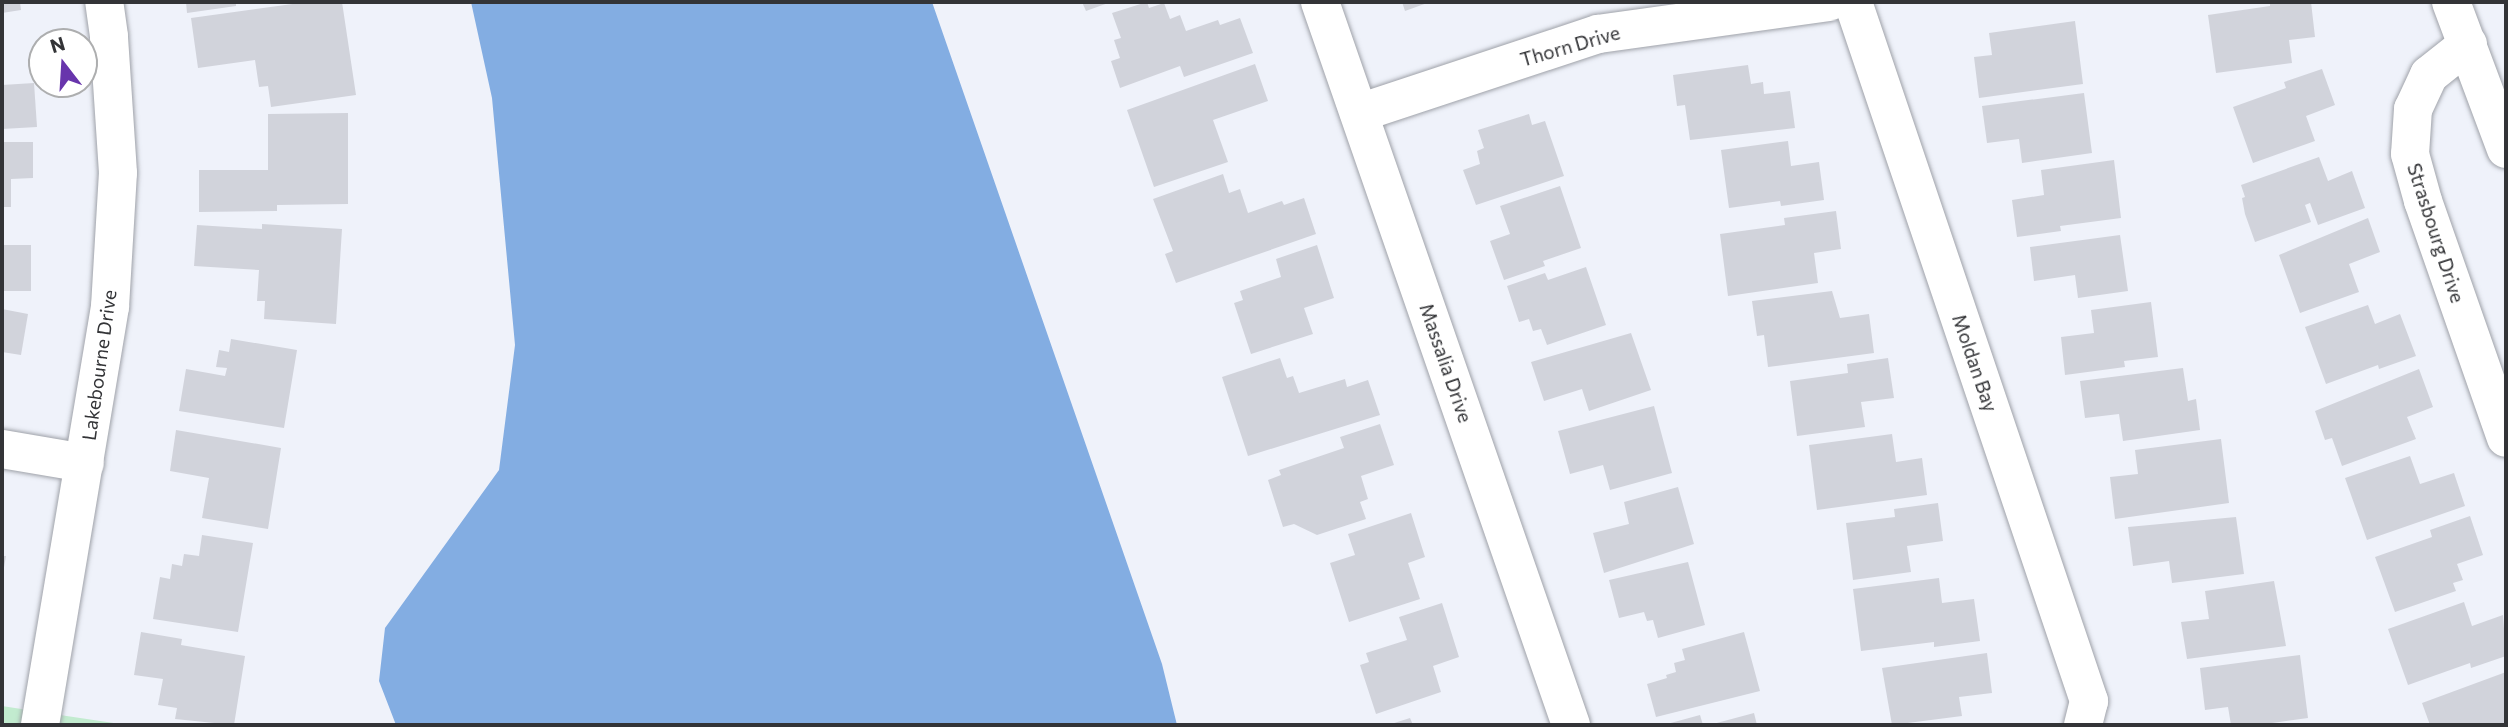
<!DOCTYPE html>
<html>
<head>
<meta charset="utf-8">
<style>
  body { margin:0 }
  #map { position:relative; width:2508px; height:727px; overflow:hidden; background:#eff2fa; font-family:Commissioner,sans-serif }
  div>[style] { position:absolute }
  .green>* { inset:0; background:#c2ebcf }
  .water>* { inset:0; background:#83ade2 }
  .building>* { inset:0; background:#d1d3db }
  .roads { filter:drop-shadow(0 0 2px #9fa2a9) drop-shadow(0 0 2px #9fa2a9) }
  .minor>* { height:38px; margin:-19px; padding:0 19px; transform-origin:19px; border-radius:19px; background:#fff }
  span { translate:-50% -50%; white-space:nowrap; text-align:center; line-height:1.15; -webkit-text-stroke:5px #fff; paint-order:stroke }
  .street-label { font-size:19px; color:#333437 }
  .frame { position:absolute; inset:0; border:4px solid #333437; pointer-events:none }
  .north { position:absolute; left:28px; top:28px; width:70px; height:70px; box-sizing:border-box; background:#fff; border:2px solid #adaeaf; border-radius:50%; rotate:343deg; font-size:19px; font-weight:700; line-height:28px; text-align:center; color:#333437 }
  .north::after { content:''; display:block; margin:auto; width:24px; height:32px; background:#6835ac; clip-path:polygon(50% 0,100% 100%,50% 72%,0 100%) }
</style>
</head>
<body>
<div id="map">
  <div class="green">
    <i style="clip-path:polygon(2px 706px,60px 715px,127px 725px,2px 725px)"></i>
  </div>
  <div class="water">
    <i style="clip-path:polygon(471px 2px,932px 2px,1162px 664px,1177px 725px,396px 725px,379px 681px,385px 628px,499px 470px,515px 345px,492px 98px)"></i>
  </div>
  <div class="building">
    <i style="clip-path:polygon(2px 2px,20px 2px,21px 10px,2px 13px)"></i>
    <i style="clip-path:polygon(186px 2px,236px 2px,236px 6px,187px 13px)"></i>
    <i style="clip-path:polygon(307px 2px,342px 2px,356px 95px,271px 107px,268px 86px,259px 87px,255px 60px,198px 68px,191px 18px)"></i>
    <i style="clip-path:polygon(1082px 2px,1111px 2px,1086px 11px)"></i>
    <i style="clip-path:polygon(1147px 2px,1149px 8px,1164px 3px,1170px 19px,1180px 15px,1186px 31px,1218px 20px,1220px 25px,1240px 18px,1253px 53px,1184px 77px,1180px 66px,1120px 88px,1111px 61px,1120px 58px,1114px 40px,1121px 38px,1112px 13px)"></i>
    <i style="clip-path:polygon(1402px 2px,1430px 2px,1405px 11px)"></i>
    <i style="clip-path:polygon(2270px 2px,2311px 2px,2315px 37px,2289px 40px,2292px 63px,2216px 73px,2208px 15px,2270px 6px)"></i>
    <i style="clip-path:polygon(2075px 21px,2083px 84px,1979px 98px,1974px 57px,1992px 55px,1989px 33px)"></i>
    <i style="clip-path:polygon(1255px 64px,1268px 101px,1213px 120px,1228px 162px,1154px 187px,1127px 110px)"></i>
    <i style="clip-path:polygon(1748px 65px,1751px 84px,1763px 82px,1764px 94px,1790px 91px,1795px 128px,1690px 140px,1685px 105px,1677px 106px,1673px 75px)"></i>
    <i style="clip-path:polygon(2322px 69px,2335px 105px,2306px 116px,2315px 141px,2253px 163px,2233px 107px,2286px 88px,2284px 82px)"></i>
    <i style="clip-path:polygon(34px 83px,37px 127px,2px 129px,2px 85px)"></i>
    <i style="clip-path:polygon(2084px 93px,2092px 153px,2022px 163px,2019px 139px,1987px 143px,1982px 106px)"></i>
    <i style="clip-path:polygon(348px 113px,348px 204px,277px 205px,277px 211px,199px 212px,199px 170px,268px 170px,268px 114px)"></i>
    <i style="clip-path:polygon(1529px 114px,1532px 125px,1545px 121px,1564px 176px,1476px 205px,1463px 170px,1480px 164px,1477px 151px,1484px 148px,1478px 130px)"></i>
    <i style="clip-path:polygon(1788px 141px,1791px 166px,1819px 162px,1824px 200px,1781px 206px,1780px 201px,1729px 208px,1721px 150px)"></i>
    <i style="clip-path:polygon(2px 142px,33px 142px,33px 178px,11px 179px,11px 207px,2px 207px)"></i>
    <i style="clip-path:polygon(2319px 157px,2328px 181px,2352px 171px,2365px 208px,2318px 225px,2310px 203px,2305px 205px,2311px 222px,2255px 242px,2245px 214px,2242px 198px,2245px 197px,2241px 185px)"></i>
    <i style="clip-path:polygon(2114px 160px,2121px 218px,2060px 226px,2061px 231px,2017px 237px,2012px 200px,2044px 195px,2041px 170px)"></i>
    <i style="clip-path:polygon(1223px 174px,1229px 193px,1240px 189px,1248px 213px,1282px 201px,1284px 205px,1304px 198px,1316px 234px,1176px 283px,1165px 254px,1173px 251px,1153px 199px)"></i>
    <i style="clip-path:polygon(1560px 186px,1581px 248px,1543px 261px,1545px 266px,1504px 280px,1490px 241px,1510px 234px,1500px 206px)"></i>
    <i style="clip-path:polygon(1836px 211px,1841px 249px,1814px 253px,1818px 283px,1728px 296px,1720px 234px,1785px 225px,1784px 218px)"></i>
    <i style="clip-path:polygon(2368px 218px,2380px 252px,2349px 264px,2359px 292px,2300px 313px,2279px 255px)"></i>
    <i style="clip-path:polygon(262px 224px,342px 229px,336px 324px,264px 319px,265px 301px,257px 301px,259px 270px,194px 266px,197px 225px,262px 229px)"></i>
    <i style="clip-path:polygon(2120px 235px,2128px 291px,2078px 298px,2075px 275px,2034px 281px,2030px 247px)"></i>
    <i style="clip-path:polygon(2px 245px,31px 245px,31px 291px,2px 291px)"></i>
    <i style="clip-path:polygon(1317px 245px,1334px 298px,1304px 308px,1313px 334px,1251px 354px,1234px 303px,1243px 300px,1240px 291px,1281px 277px,1276px 259px)"></i>
    <i style="clip-path:polygon(1586px 267px,1606px 325px,1547px 345px,1541px 329px,1533px 331px,1529px 319px,1519px 322px,1507px 286px,1545px 273px,1548px 280px)"></i>
    <i style="clip-path:polygon(1832px 291px,1840px 318px,1869px 314px,1874px 353px,1768px 367px,1764px 335px,1757px 336px,1752px 301px)"></i>
    <i style="clip-path:polygon(2151px 302px,2158px 357px,2124px 361px,2125px 367px,2065px 375px,2061px 337px,2094px 333px,2091px 310px)"></i>
    <i style="clip-path:polygon(2368px 305px,2375px 324px,2400px 314px,2416px 356px,2379px 369px,2378px 365px,2326px 384px,2305px 327px)"></i>
    <i style="clip-path:polygon(2px 309px,28px 314px,21px 355px,2px 352px)"></i>
    <i style="clip-path:polygon(1631px 333px,1651px 390px,1589px 411px,1582px 389px,1544px 401px,1531px 362px)"></i>
    <i style="clip-path:polygon(231px 339px,297px 350px,284px 428px,179px 411px,186px 369px,225px 376px,227px 368px,216px 367px,219px 350px,229px 352px)"></i>
    <i style="clip-path:polygon(1280px 358px,1287px 378px,1293px 376px,1299px 393px,1345px 379px,1347px 387px,1368px 380px,1380px 415px,1248px 456px,1222px 377px)"></i>
    <i style="clip-path:polygon(1888px 358px,1894px 398px,1861px 402px,1865px 427px,1797px 436px,1790px 381px,1848px 373px,1847px 364px)"></i>
    <i style="clip-path:polygon(2183px 368px,2188px 401px,2196px 399px,2200px 430px,2123px 441px,2119px 414px,2085px 418px,2080px 381px)"></i>
    <i style="clip-path:polygon(2419px 369px,2433px 407px,2407px 417px,2416px 439px,2342px 466px,2332px 438px,2325px 440px,2315px 411px)"></i>
    <i style="clip-path:polygon(1654px 406px,1672px 473px,1610px 490px,1603px 465px,1570px 474px,1558px 431px)"></i>
    <i style="clip-path:polygon(1380px 424px,1394px 465px,1361px 476px,1368px 499px,1360px 502px,1366px 519px,1317px 535px,1294px 524px,1283px 527px,1268px 480px,1281px 475px,1279px 470px,1344px 448px,1340px 437px)"></i>
    <i style="clip-path:polygon(176px 430px,281px 448px,268px 529px,202px 518px,209px 478px,170px 471px)"></i>
    <i style="clip-path:polygon(1892px 434px,1896px 462px,1922px 458px,1927px 495px,1817px 510px,1809px 445px)"></i>
    <i style="clip-path:polygon(2221px 439px,2229px 503px,2115px 519px,2110px 477px,2138px 474px,2135px 450px)"></i>
    <i style="clip-path:polygon(2410px 456px,2420px 484px,2454px 473px,2465px 506px,2367px 540px,2345px 478px)"></i>
    <i style="clip-path:polygon(1678px 487px,1694px 544px,1604px 573px,1593px 533px,1629px 524px,1624px 502px)"></i>
    <i style="clip-path:polygon(1938px 503px,1943px 541px,1907px 546px,1911px 572px,1853px 580px,1846px 523px,1895px 517px,1894px 509px)"></i>
    <i style="clip-path:polygon(1411px 513px,1425px 557px,1408px 563px,1420px 599px,1349px 622px,1330px 563px,1355px 555px,1348px 534px)"></i>
    <i style="clip-path:polygon(2470px 516px,2483px 555px,2457px 564px,2463px 580px,2453px 583px,2456px 591px,2395px 612px,2375px 557px,2432px 537px,2430px 530px)"></i>
    <i style="clip-path:polygon(2236px 517px,2244px 574px,2172px 583px,2169px 561px,2133px 566px,2128px 527px)"></i>
    <i style="clip-path:polygon(202px 535px,253px 543px,238px 632px,153px 619px,160px 577px,170px 579px,172px 564px,182px 566px,184px 554px,199px 556px)"></i>
    <i style="clip-path:polygon(2px 556px,6px 556px,3px 573px,2px 573px)"></i>
    <i style="clip-path:polygon(1688px 562px,1705px 625px,1658px 638px,1653px 620px,1647px 621px,1644px 612px,1619px 618px,1609px 580px)"></i>
    <i style="clip-path:polygon(1939px 578px,1942px 603px,1974px 599px,1980px 641px,1934px 647px,1934px 642px,1861px 651px,1853px 589px)"></i>
    <i style="clip-path:polygon(2274px 581px,2286px 646px,2187px 659px,2181px 622px,2209px 619px,2205px 591px)"></i>
    <i style="clip-path:polygon(2464px 602px,2472px 626px,2503px 615px,2506px 656px,2471px 668px,2470px 663px,2408px 685px,2388px 629px)"></i>
    <i style="clip-path:polygon(1442px 603px,1459px 657px,1433px 666px,1441px 692px,1376px 714px,1360px 665px,1369px 662px,1366px 653px,1407px 640px,1399px 617px)"></i>
    <i style="clip-path:polygon(141px 632px,182px 639px,181px 645px,245px 656px,234px 725px,175px 719px,177px 708px,158px 705px,163px 679px,134px 675px)"></i>
    <i style="clip-path:polygon(1744px 632px,1760px 691px,1656px 717px,1647px 684px,1667px 678px,1666px 675px,1676px 672px,1674px 663px,1685px 660px,1682px 649px)"></i>
    <i style="clip-path:polygon(1987px 653px,1992px 693px,1959px 697px,1962px 716px,1892px 725px,1882px 668px)"></i>
    <i style="clip-path:polygon(2300px 655px,2308px 718px,2258px 725px,2231px 725px,2228px 707px,2205px 710px,2200px 668px)"></i>
    <i style="clip-path:polygon(2506px 672px,2506px 725px,2430px 725px,2422px 703px)"></i>
    <i style="clip-path:polygon(1754px 713px,1757px 725px,1713px 725px,1713px 724px)"></i>
    <i style="clip-path:polygon(1700px 715px,1703px 725px,1667px 725px,1667px 724px)"></i>
    <i style="clip-path:polygon(1410px 718px,1413px 725px,1388px 725px)"></i>
  </div>
  <div class="roads">
    <div class="minor">
      <i style="left:1320px;top:2px;width:765px;rotate:70.85deg"></i>
      <i style="left:1853px;top:2px;width:738px;rotate:71.34deg"></i>
      <i style="left:2089px;top:701px;width:25px;rotate:104deg"></i>
      <i style="left:2451px;top:2px;width:157px;rotate:69.5deg"></i>
      <i style="left:2468px;top:44px;width:50px;rotate:141.5deg"></i>
      <i style="left:2429px;top:75px;width:38px;rotate:115deg"></i>
      <i style="left:2413px;top:109px;width:45px;rotate:93.8deg"></i>
      <i style="left:2410px;top:154px;width:49px;rotate:74.5deg"></i>
      <i style="left:2423px;top:201px;width:251px;rotate:70.7deg"></i>
      <i style="left:1359px;top:113px;width:252px;rotate:-18.3deg"></i>
      <i style="left:1598px;top:34px;width:233px;rotate:-7.9deg"></i>
      <i style="left:2px;top:449px;width:84px;rotate:9.6deg"></i>
      <i style="left:40px;top:725px;width:424px;rotate:-80.5deg"></i>
      <i style="left:110px;top:307px;width:134px;rotate:-86.6deg"></i>
      <i style="left:118px;top:173px;width:137px;rotate:-93.8deg"></i>
      <i style="left:109px;top:36px;width:34px;rotate:-98deg"></i>
    </div>
  </div>
  <div class="street-label">
    <span style="left:1570px;top:46px;rotate:-16deg">Thorn Drive</span>
    <span style="left:2436px;top:233px;rotate:72deg">Strasbourg Drive</span>
    <span style="left:1446px;top:363px;rotate:71deg">Massalia Drive</span>
    <span style="left:1975px;top:363px;rotate:71deg">Moldan Bay</span>
    <span style="left:99px;top:365px;rotate:-82deg">Lakebourne Drive</span>
  </div>
  <div class="frame"></div>
  <div class="north">N</div>
</div>
</body>
</html>
